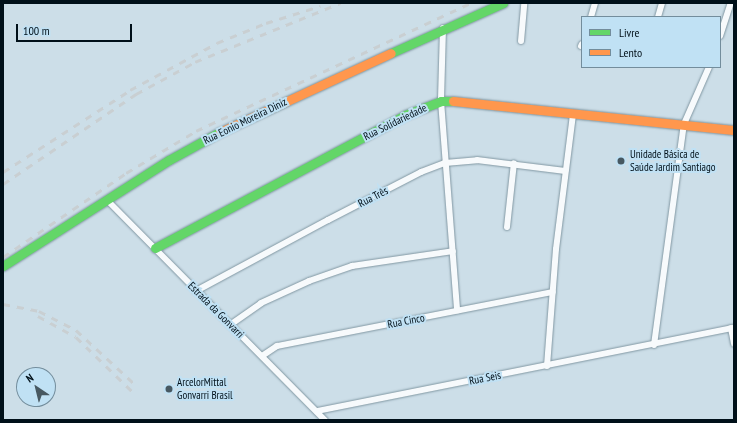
<!DOCTYPE html>
<html>
<head>
<meta charset="utf-8">
<style>
  body { margin:0 }
  #map { position:relative; width:737px; height:423px; overflow:hidden; background:#ccdee8; font-family:"PT Sans Narrow",sans-serif }
  div>[style] { position:absolute }
  .roads { filter:drop-shadow(0 0 1px #8197a2) drop-shadow(0 0 1px #8197a2) }
  .street>* { height:6px; margin:-3px; padding:0 3px; transform-origin:3px; border-radius:3px; background:#f7fafc }
  .fast>* { height:9px; margin:-4.5px; padding:0 4.5px; transform-origin:4.5px; border-radius:4.5px; background:#63d668 }
  .slow>* { height:9px; margin:-4.5px; padding:0 4.5px; transform-origin:4.5px; border-radius:4.5px; background:#ff974d }
  .rail>* { height:2.5px; margin-top:-1.25px; transform-origin:0; background:repeating-linear-gradient(90deg,#c9cfd2 0 7px,transparent 0 14px) }
  .dots>* { width:11px; height:11px; translate:-50% -50%; box-sizing:border-box; border:2px solid #c0e1f4; border-radius:50% }
  span { translate:-50% -50%; white-space:nowrap; text-align:center; line-height:1.15; -webkit-text-stroke:4px #c0e1f4; paint-order:stroke }
  .street-label { font-size:11px; color:#001019 }
  .poi-label { font-size:11px; color:#001019 }
  .left { translate:0 -50%; text-align:left }
  .frame { position:absolute; inset:0; border:4px solid #001019; pointer-events:none }
  .legend { position:absolute; left:581px; top:16px; width:140px; height:52px; box-sizing:border-box; background:#c0e1f4; border:1px solid #738d9c; margin:0; padding:5px 7px; list-style:none; font-size:12px; color:#001019 }
  .legend li { display:flex; align-items:center; gap:8px; height:20px }
  .legend b { width:20px; border:1px solid #738d9c }
  .north { position:absolute; left:16px; top:367px; width:40px; height:40px; box-sizing:border-box; background:#c0e1f4; border:1px solid #738d9c; border-radius:50%; rotate:325deg; font-size:11px; font-weight:700; line-height:16px; text-align:center; color:#001019 }
  .north::after { content:''; display:block; margin:auto; width:14px; height:18px; background:#475861; clip-path:polygon(50% 0,100% 100%,50% 72%,0 100%) }
  .scale { position:absolute; left:16px; top:24px; width:116px; height:18px; box-sizing:border-box; border:2px solid #001019; border-top:0; padding-left:5px; font-size:12px; line-height:14px; white-space:nowrap; color:#001019; -webkit-text-stroke:3px #c0e1f4; paint-order:stroke }
</style>
</head>
<body>
<div id="map">
  <div class="roads">
    <div class="street">
      <i style="left:591px;top:17px;width:15px;rotate:-74deg"></i>
      <i style="left:658px;top:17px;width:15px;rotate:-74deg"></i>
      <i style="left:443px;top:28px;width:73px;rotate:91.6deg"></i>
      <i style="left:441px;top:101px;width:210px;rotate:85.6deg"></i>
      <i style="left:720px;top:36px;width:35px;rotate:-72deg"></i>
      <i style="left:521px;top:41px;width:38px;rotate:-85deg"></i>
      <i style="left:581px;top:46px;width:2px;rotate:-63deg"></i>
      <i style="left:107px;top:200px;width:310px;rotate:45.3deg"></i>
      <i style="left:507px;top:227px;width:64px;rotate:-83.8deg"></i>
      <i style="left:196px;top:291px;width:150px;rotate:-28.3deg"></i>
      <i style="left:328px;top:220px;width:105px;rotate:-27.3deg"></i>
      <i style="left:421px;top:172px;width:26px;rotate:-21deg"></i>
      <i style="left:445px;top:163px;width:32px;rotate:-5deg"></i>
      <i style="left:477px;top:160px;width:89px;rotate:7.1deg"></i>
      <i style="left:230px;top:325px;width:38px;rotate:-35deg"></i>
      <i style="left:261px;top:303px;width:53px;rotate:-24.6deg"></i>
      <i style="left:309px;top:281px;width:46px;rotate:-19.2deg"></i>
      <i style="left:352px;top:266px;width:102px;rotate:-8.4deg"></i>
      <i style="left:731px;top:328px;width:16px;rotate:79deg"></i>
      <i style="left:654px;top:345px;width:223px;rotate:-82.3deg"></i>
      <i style="left:684px;top:124px;width:62px;rotate:-66.3deg"></i>
      <i style="left:262px;top:356px;width:18px;rotate:-34deg"></i>
      <i style="left:277px;top:346px;width:281px;rotate:-11.1deg"></i>
      <i style="left:547px;top:366px;width:117px;rotate:-85.6deg"></i>
      <i style="left:556px;top:249px;width:136px;rotate:-82.8deg"></i>
      <i style="left:317px;top:411px;width:425px;rotate:-11.3deg"></i>
    </div>
    <div class="fast">
      <i style="left:391px;top:53px;width:123px;rotate:-24.1deg"></i>
      <i style="left:155px;top:248px;width:283px;rotate:-28deg"></i>
      <i style="left:405px;top:115px;width:39px;rotate:-21deg"></i>
      <i style="left:441px;top:101px;width:12px"></i>
      <i style="left:3px;top:266px;width:197px;rotate:-32.6deg"></i>
      <i style="left:169px;top:160px;width:58px;rotate:-28.8deg"></i>
    </div>
    <div class="slow">
      <i style="left:453px;top:101px;width:282px;rotate:5.9deg"></i>
      <i style="left:220px;top:132px;width:188px;rotate:-24.8deg"></i>
    </div>
  </div>
  <div class="rail">
    <i style="left:3px;top:172px;width:151px;rotate:-32.8deg"></i>
    <i style="left:130px;top:90px;width:99px;rotate:-28.4deg"></i>
    <i style="left:217px;top:43px;width:53px;rotate:-22.2deg"></i>
    <i style="left:266px;top:23px;width:57px;rotate:-17.5deg"></i>
    <i style="left:3px;top:184px;width:161px;rotate:-34.1deg"></i>
    <i style="left:136px;top:94px;width:67px;rotate:-28.5deg"></i>
    <i style="left:195px;top:62px;width:157px;rotate:-22.1deg"></i>
    <i style="left:3px;top:257px;width:149px;rotate:-34.3deg"></i>
    <i style="left:126px;top:173px;width:82px;rotate:-31deg"></i>
    <i style="left:196px;top:131px;width:302px;rotate:-25deg"></i>
    <i style="left:3px;top:304px;width:37px;rotate:11deg"></i>
    <i style="left:39px;top:311px;width:42px;rotate:27.2deg"></i>
    <i style="left:76px;top:330px;width:83px;rotate:42.6deg"></i>
    <i style="left:38px;top:316px;width:43px;rotate:28.9deg"></i>
    <i style="left:76px;top:337px;width:78px;rotate:44deg"></i>
  </div>
  <div class="dots">
    <i style="left:621px;top:161px;background:#475861"></i>
    <i style="left:169px;top:389px;background:#475861"></i>
  </div>
  <div class="street-label">
    <span style="left:245px;top:121px;rotate:-26deg">Rua Eonio Moreira Diniz</span>
    <span style="left:395px;top:122px;rotate:-26deg">Rua Solidariedade</span>
    <span style="left:373px;top:197px;rotate:-27deg">Rua Três</span>
    <span style="left:216px;top:310px;rotate:45deg">Estrada da Gonvarri</span>
    <span style="left:406px;top:321px;rotate:-11deg">Rua Cinco</span>
    <span style="left:485px;top:378px;rotate:-11deg">Rua Seis</span>
  </div>
  <div class="poi-label">
    <span class="left" style="left:630px;top:161px">Unidade Básica de<br>Saúde Jardim Santiago</span>
    <span class="left" style="left:177px;top:389px">ArcelorMittal<br>Gonvarri Brasil</span>
  </div>
  <div class="frame"></div>
  <ul class="legend">
  <li><b style="height:5px;background:#63d668"></b>Livre</li>
  <li><b style="height:5px;background:#ff974d"></b>Lento</li>
  </ul>
  <div class="north">N</div>
  <div class="scale">100 m</div>
</div>
</body>
</html>
